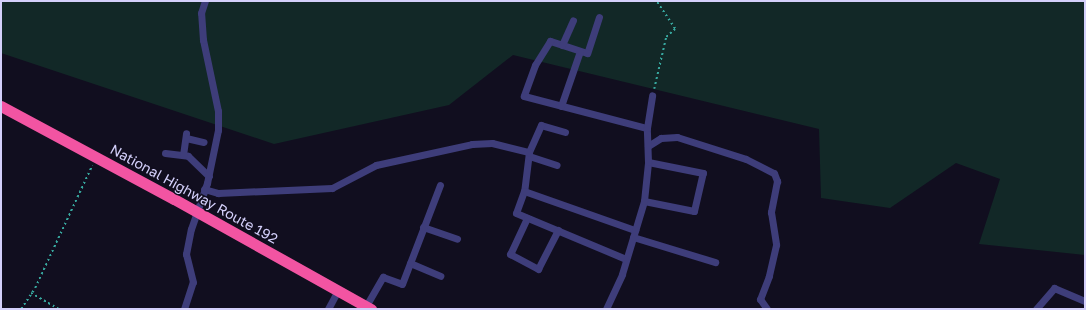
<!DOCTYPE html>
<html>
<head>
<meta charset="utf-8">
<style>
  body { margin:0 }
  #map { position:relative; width:1086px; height:310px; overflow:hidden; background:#110e1f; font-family:"Golos Text",sans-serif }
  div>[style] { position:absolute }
  .green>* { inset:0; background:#122827 }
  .path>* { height:1.5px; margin-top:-0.75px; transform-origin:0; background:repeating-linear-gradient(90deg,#37a89f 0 2px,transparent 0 5px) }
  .minor>* { height:7px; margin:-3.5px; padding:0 3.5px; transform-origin:3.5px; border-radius:3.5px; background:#3e3d7a }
  .highway>* { height:11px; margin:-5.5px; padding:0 5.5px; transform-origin:5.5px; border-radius:5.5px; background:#f254a2 }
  span { translate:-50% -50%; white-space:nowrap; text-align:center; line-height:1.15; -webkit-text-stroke:3px #110e1f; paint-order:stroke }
  .street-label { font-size:14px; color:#d4d0fb }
  .frame { position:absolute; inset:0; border:2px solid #d4d0fb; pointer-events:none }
</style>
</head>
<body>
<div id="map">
  <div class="green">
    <i style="clip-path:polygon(1px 1px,1085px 1px,1085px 255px,979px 244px,1000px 179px,956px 163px,890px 208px,821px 198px,819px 129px,513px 55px,449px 105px,274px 144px,1px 53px)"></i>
  </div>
  <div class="path">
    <i style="left:654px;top:89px;width:53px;rotate:-77deg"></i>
    <i style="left:666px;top:37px;width:12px;rotate:-42deg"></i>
    <i style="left:675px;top:29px;width:34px;rotate:-124deg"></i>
    <i style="left:31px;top:293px;width:32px;rotate:30deg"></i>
    <i style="left:21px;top:309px;width:25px;rotate:-56deg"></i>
    <i style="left:35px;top:288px;width:135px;rotate:-65deg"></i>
  </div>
  <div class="minor">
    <i style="left:599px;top:17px;width:38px;rotate:108deg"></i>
    <i style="left:587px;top:53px;width:39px;rotate:-162deg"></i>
    <i style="left:550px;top:41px;width:28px;rotate:122deg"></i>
    <i style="left:535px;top:65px;width:33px;rotate:110deg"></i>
    <i style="left:524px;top:96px;width:127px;rotate:14.6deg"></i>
    <i style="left:562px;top:45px;width:27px;rotate:-66deg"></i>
    <i style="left:561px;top:106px;width:58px;rotate:-70.9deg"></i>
    <i style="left:565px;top:132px;width:25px;rotate:-164deg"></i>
    <i style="left:541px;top:125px;width:30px;rotate:114deg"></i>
    <i style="left:529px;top:152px;width:39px;rotate:97deg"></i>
    <i style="left:524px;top:191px;width:23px;rotate:110deg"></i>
    <i style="left:516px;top:213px;width:119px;rotate:22.7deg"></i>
    <i style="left:186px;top:138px;width:18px;rotate:13deg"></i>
    <i style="left:648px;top:146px;width:15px;rotate:-32deg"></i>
    <i style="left:661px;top:138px;width:16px;rotate:-4deg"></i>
    <i style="left:677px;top:137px;width:72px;rotate:17.7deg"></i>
    <i style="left:746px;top:159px;width:31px;rotate:27deg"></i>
    <i style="left:774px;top:173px;width:9px;rotate:69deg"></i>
    <i style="left:777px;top:181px;width:32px;rotate:101deg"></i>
    <i style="left:771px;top:212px;width:33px;rotate:81deg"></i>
    <i style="left:776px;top:245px;width:32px;rotate:103deg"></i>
    <i style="left:769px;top:276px;width:25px;rotate:111deg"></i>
    <i style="left:760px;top:299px;width:12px;rotate:55deg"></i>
    <i style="left:165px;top:153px;width:23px;rotate:7deg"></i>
    <i style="left:188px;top:156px;width:29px;rotate:44deg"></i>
    <i style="left:183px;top:155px;width:22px;rotate:-82deg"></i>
    <i style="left:529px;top:156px;width:29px;rotate:18deg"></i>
    <i style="left:204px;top:189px;width:15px;rotate:16deg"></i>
    <i style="left:218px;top:193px;width:114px;rotate:-2.5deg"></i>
    <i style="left:332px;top:188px;width:50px;rotate:-27.6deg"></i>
    <i style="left:376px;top:165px;width:98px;rotate:-12.3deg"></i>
    <i style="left:472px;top:144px;width:20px;rotate:-3deg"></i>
    <i style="left:492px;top:143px;width:38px;rotate:14deg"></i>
    <i style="left:524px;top:191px;width:118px;rotate:19.4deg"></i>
    <i style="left:644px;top:201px;width:51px;rotate:11.3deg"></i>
    <i style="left:694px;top:211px;width:39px;rotate:-77deg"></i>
    <i style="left:703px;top:173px;width:56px;rotate:-168.7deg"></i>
    <i style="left:527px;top:218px;width:40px;rotate:115deg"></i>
    <i style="left:510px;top:254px;width:32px;rotate:28deg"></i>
    <i style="left:538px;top:269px;width:44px;rotate:-62.9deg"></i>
    <i style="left:423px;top:227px;width:36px;rotate:19deg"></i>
    <i style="left:633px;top:237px;width:86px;rotate:17deg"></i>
    <i style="left:410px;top:263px;width:33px;rotate:23deg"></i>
    <i style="left:366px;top:306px;width:34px;rotate:-60deg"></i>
    <i style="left:383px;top:277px;width:20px;rotate:20deg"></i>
    <i style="left:402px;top:284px;width:106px;rotate:-69deg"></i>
    <i style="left:184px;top:309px;width:28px;rotate:-72deg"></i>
    <i style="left:193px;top:282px;width:29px;rotate:-104deg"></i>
    <i style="left:186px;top:254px;width:25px;rotate:-79deg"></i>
    <i style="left:191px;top:229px;width:49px;rotate:-70.8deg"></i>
    <i style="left:207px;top:183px;width:54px;rotate:-78.3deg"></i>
    <i style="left:218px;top:130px;width:19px;rotate:-90deg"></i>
    <i style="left:218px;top:111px;width:73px;rotate:-101.9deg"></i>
    <i style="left:203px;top:40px;width:27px;rotate:-94deg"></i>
    <i style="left:201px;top:13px;width:13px;rotate:-72deg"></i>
    <i style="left:328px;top:309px;width:21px;rotate:-62deg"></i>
    <i style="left:606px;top:309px;width:38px;rotate:-65deg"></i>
    <i style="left:622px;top:274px;width:76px;rotate:-73.2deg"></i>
    <i style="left:644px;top:201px;width:39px;rotate:-84deg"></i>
    <i style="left:648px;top:162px;width:34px;rotate:-92deg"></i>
    <i style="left:647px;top:128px;width:33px;rotate:-81deg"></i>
    <i style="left:1036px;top:309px;width:28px;rotate:-49deg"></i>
    <i style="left:1054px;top:288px;width:34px;rotate:23deg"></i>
  </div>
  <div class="highway">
    <i style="left:1px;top:106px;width:196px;rotate:28.3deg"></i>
    <i style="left:174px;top:199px;width:226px;rotate:29.2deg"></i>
  </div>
  <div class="street-label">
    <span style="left:194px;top:194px;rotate:29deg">National Highway Route 192</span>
  </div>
  <div class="frame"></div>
</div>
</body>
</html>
